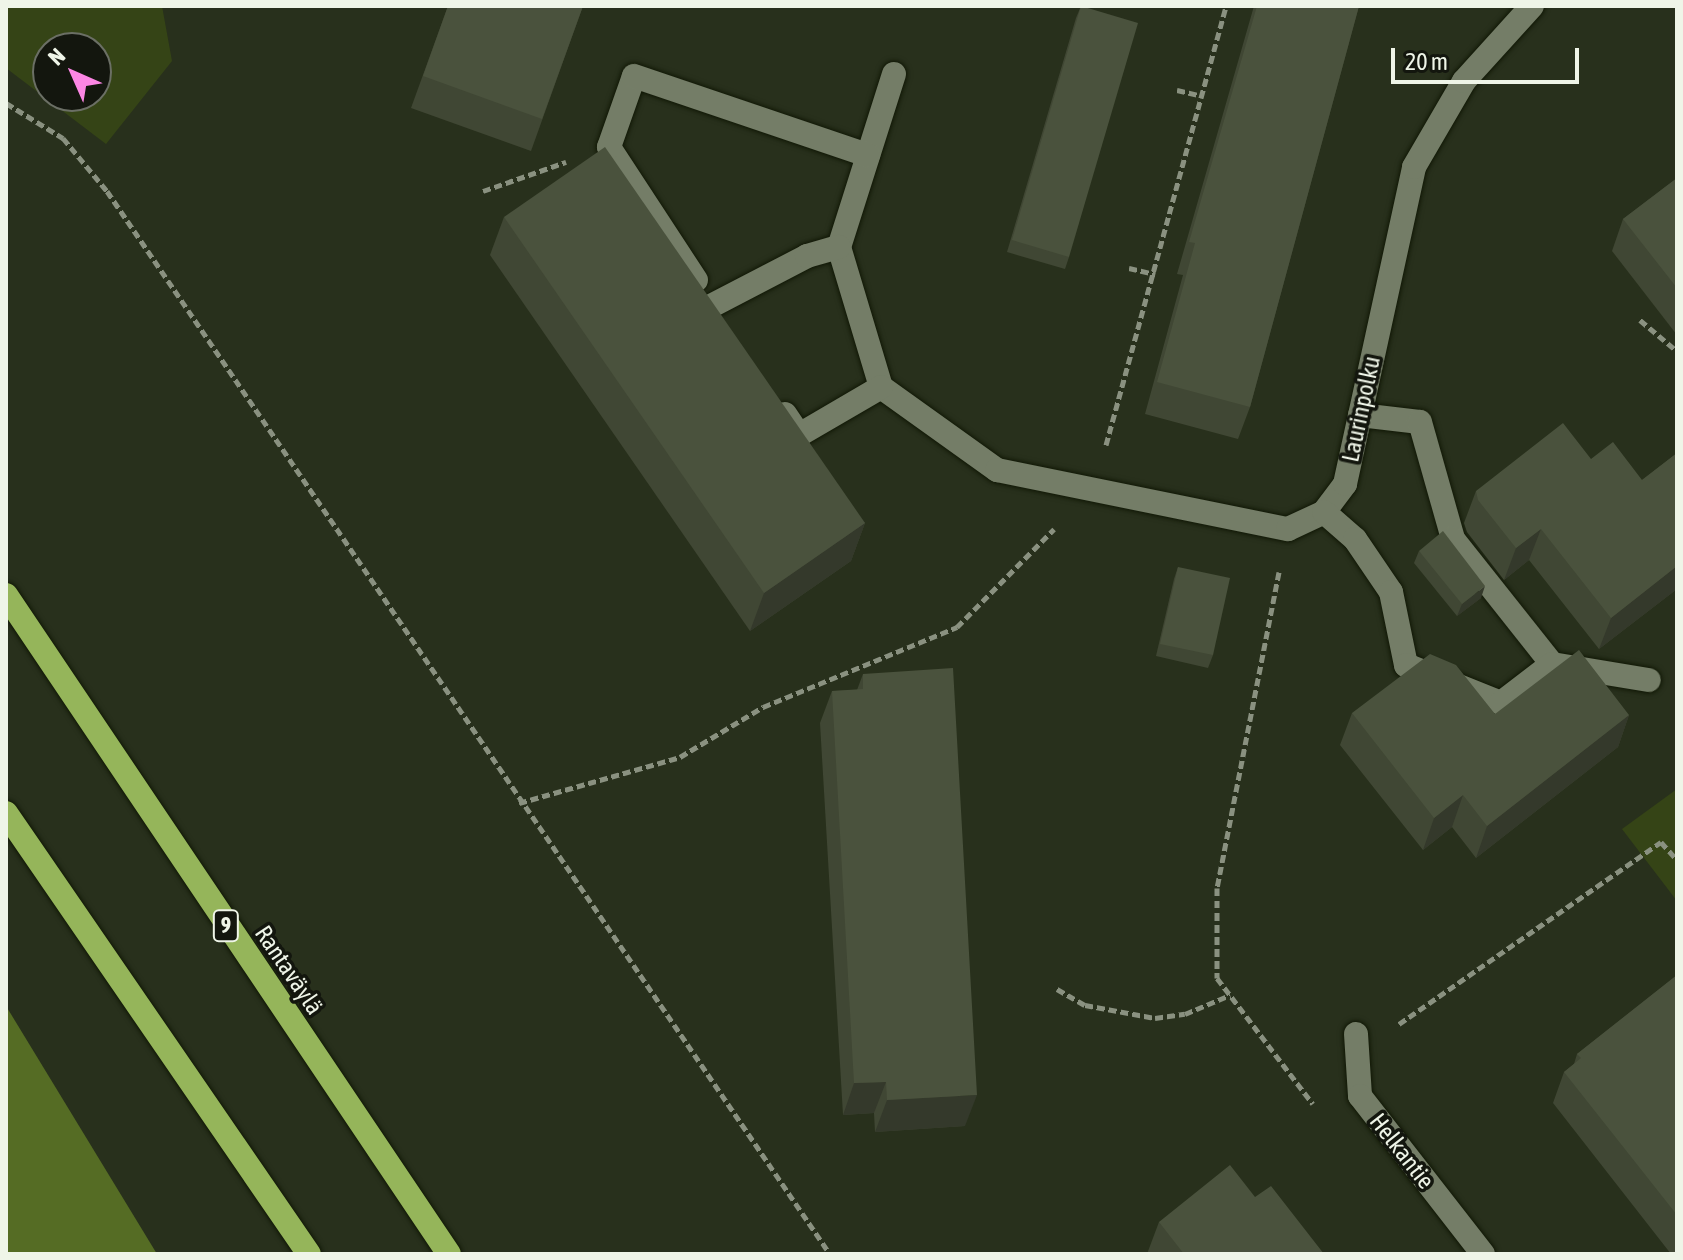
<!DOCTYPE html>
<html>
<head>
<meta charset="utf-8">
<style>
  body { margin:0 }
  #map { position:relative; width:1683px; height:1260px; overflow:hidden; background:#28301c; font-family:"Asap Condensed",sans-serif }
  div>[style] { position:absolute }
  .green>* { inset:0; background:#354416 }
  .forest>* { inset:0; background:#556c24 }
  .path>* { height:5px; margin-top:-2.5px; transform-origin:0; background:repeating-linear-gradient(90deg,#8a9180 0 8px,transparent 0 12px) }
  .roads { filter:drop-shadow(0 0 2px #111806) drop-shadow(0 0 2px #111806) }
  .minor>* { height:24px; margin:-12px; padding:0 12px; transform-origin:12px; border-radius:12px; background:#747d67 }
  .highway>* { height:24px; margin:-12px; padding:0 12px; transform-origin:12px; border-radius:12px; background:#95b55a }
  .wall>* { inset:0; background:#404734 }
  .shaded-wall>* { inset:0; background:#34392b }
  .building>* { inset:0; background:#4a523d }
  span { translate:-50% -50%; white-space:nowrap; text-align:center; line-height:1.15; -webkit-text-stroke:7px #13160e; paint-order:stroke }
  .shield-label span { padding:2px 6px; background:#13160e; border:2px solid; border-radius:6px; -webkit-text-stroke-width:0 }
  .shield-label { font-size:22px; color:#eff5e8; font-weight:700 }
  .street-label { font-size:24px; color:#eff5e8 }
  .frame { position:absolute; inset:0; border:8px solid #eff5e8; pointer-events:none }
  .north { position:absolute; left:32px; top:32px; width:80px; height:80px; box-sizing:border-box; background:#13160e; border:2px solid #6b6f65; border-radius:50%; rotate:315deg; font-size:22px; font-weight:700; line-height:32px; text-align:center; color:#eff5e8 }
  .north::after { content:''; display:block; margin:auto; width:28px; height:36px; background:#fc86e4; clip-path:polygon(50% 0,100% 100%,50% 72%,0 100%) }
  .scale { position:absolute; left:1391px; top:48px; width:188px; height:36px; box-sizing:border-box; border:4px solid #eff5e8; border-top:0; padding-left:10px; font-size:24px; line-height:28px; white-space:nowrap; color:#eff5e8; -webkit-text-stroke:6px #13160e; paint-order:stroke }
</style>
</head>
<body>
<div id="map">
  <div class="green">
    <i style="clip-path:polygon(evenodd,6px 6px,162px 6px,172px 61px,106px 144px,6px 68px,6px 6px,48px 48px,96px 48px,96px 96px,48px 96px,48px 48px)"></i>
    <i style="clip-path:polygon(1677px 789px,1677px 901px,1622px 829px)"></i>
  </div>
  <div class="forest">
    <i style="clip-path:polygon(6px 1006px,157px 1254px,6px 1254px)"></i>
  </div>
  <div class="path">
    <i style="left:1177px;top:90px;width:27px;rotate:13deg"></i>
    <i style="left:6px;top:103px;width:67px;rotate:31.6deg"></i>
    <i style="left:63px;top:138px;width:69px;rotate:50.3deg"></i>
    <i style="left:107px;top:191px;width:1286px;rotate:55.78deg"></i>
    <i style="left:483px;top:191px;width:88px;rotate:-19.3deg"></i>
    <i style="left:1129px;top:268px;width:27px;rotate:13deg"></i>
    <i style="left:1640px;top:320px;width:48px;rotate:40deg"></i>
    <i style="left:1106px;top:445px;width:455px;rotate:-74.7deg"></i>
    <i style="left:1279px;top:572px;width:322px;rotate:101.1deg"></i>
    <i style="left:1217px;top:888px;width:90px;rotate:90deg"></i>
    <i style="left:1217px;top:978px;width:158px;rotate:52.7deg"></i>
    <i style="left:519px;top:803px;width:167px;rotate:-15.9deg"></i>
    <i style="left:680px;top:757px;width:97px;rotate:-31.1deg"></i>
    <i style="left:763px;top:707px;width:210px;rotate:-22.4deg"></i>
    <i style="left:957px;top:627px;width:138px;rotate:-45.3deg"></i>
    <i style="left:1057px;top:989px;width:32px;rotate:30deg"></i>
    <i style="left:1085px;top:1005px;width:71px;rotate:10.5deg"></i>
    <i style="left:1155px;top:1018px;width:30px;rotate:-8deg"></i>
    <i style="left:1185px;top:1014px;width:49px;rotate:-22.9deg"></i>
    <i style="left:1399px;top:1024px;width:319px;rotate:-34.8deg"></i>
    <i style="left:1661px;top:842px;width:24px;rotate:48deg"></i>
  </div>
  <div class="roads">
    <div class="minor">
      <i style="left:894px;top:74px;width:182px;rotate:107.6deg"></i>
      <i style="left:839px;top:247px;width:146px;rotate:73.3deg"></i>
      <i style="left:881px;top:387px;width:143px;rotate:35.6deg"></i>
      <i style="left:997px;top:470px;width:297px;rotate:11.5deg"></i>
      <i style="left:1288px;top:529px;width:40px;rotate:-25deg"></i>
      <i style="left:1324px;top:512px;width:35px;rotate:-53deg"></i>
      <i style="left:1345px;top:484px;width:324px;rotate:-77.7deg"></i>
      <i style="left:1414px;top:167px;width:99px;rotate:-59.8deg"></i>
      <i style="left:1464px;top:81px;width:101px;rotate:-47.8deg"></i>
      <i style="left:696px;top:280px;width:159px;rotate:-123.2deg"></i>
      <i style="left:609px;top:147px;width:75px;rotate:-70.6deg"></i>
      <i style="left:634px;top:76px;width:247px;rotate:18.7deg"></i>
      <i style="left:713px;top:305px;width:106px;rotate:-27.5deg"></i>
      <i style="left:807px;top:256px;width:33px;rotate:-16deg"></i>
      <i style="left:785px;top:414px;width:25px;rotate:56deg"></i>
      <i style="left:799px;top:435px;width:95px;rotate:-30.3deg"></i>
      <i style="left:1360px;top:415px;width:60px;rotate:6.7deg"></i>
      <i style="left:1420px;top:422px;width:122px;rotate:74.2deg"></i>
      <i style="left:1453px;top:539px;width:159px;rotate:51.6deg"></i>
      <i style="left:1552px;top:664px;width:98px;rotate:9.4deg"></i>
      <i style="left:1324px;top:512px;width:41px;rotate:41.1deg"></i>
      <i style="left:1355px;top:539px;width:64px;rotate:55.8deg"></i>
      <i style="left:1391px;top:592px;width:75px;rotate:78.4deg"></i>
      <i style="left:1406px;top:665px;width:102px;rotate:21.8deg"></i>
      <i style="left:1501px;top:703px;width:64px;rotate:-37.4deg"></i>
      <i style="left:1356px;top:1034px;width:62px;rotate:86.3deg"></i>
      <i style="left:1360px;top:1096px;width:200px;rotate:52.1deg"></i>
    </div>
    <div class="highway">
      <i style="left:6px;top:595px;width:794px;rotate:56.09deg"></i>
      <i style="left:6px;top:813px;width:535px;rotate:55.51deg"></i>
    </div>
  </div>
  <div class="wall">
    <i style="clip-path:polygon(448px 6px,583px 6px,531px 151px,411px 108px)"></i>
    <i style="clip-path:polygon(1081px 6px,1069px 257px,1065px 269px,1007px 252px,1076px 18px)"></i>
    <i style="clip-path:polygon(1254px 6px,1359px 6px,1250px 407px,1238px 439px,1145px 414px,1183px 275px,1177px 274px)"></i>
    <i style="clip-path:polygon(1677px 178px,1677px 335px,1612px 251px,1623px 219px)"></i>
    <i style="clip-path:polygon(504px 217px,865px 523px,851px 561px,750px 631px,490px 255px)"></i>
    <i style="clip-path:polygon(1677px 453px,1677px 589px,1599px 649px,1529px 560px,1504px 580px,1467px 532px,1464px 523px,1476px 491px,1642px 480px)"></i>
    <i style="clip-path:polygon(1419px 551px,1481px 598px,1457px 616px,1414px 563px)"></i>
    <i style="clip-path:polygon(1178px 567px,1213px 655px,1208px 668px,1156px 656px,1174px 579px)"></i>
    <i style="clip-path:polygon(863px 674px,965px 1126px,875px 1132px,874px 1113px,843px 1115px,820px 723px,832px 691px,857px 690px)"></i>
    <i style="clip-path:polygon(1352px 713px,1495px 714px,1629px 715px,1618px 747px,1476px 858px,1452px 827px,1423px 850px,1340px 745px)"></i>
    <i style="clip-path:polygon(1677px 975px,1677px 1254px,1671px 1254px,1553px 1103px,1564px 1072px,1574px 1064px,1577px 1054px)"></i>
    <i style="clip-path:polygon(1255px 1197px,1324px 1254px,1147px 1254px,1159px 1222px)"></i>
  </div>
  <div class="shaded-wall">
    <i style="clip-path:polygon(865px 523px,851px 561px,750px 631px,764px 593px)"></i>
    <i style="clip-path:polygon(1541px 529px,1529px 560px,1504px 580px,1516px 548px)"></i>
    <i style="clip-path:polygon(1677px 566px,1677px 589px,1599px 649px,1611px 618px)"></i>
    <i style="clip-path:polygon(1485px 586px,1481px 598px,1457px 616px,1462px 604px)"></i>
    <i style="clip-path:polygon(1629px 715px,1618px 747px,1476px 858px,1487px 826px)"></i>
    <i style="clip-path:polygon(1463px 795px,1452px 827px,1423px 850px,1434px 818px)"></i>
    <i style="clip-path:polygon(886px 1082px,874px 1113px,843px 1115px,854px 1083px)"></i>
    <i style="clip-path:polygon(977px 1095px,965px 1126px,875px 1132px,887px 1100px)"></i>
  </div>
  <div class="building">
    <i style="clip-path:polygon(448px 6px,583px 6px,542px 119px,423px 76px)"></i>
    <i style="clip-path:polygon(1081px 6px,1138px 23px,1069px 257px,1012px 240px)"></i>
    <i style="clip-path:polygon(1257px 6px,1359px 6px,1250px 407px,1157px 382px,1195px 243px,1189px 242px)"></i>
    <i style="clip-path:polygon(605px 147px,865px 523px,764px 593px,504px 217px)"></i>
    <i style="clip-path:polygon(1677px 178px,1677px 288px,1623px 219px)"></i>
    <i style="clip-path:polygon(1563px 423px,1591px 459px,1613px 442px,1642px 480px,1677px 453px,1677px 566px,1611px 618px,1541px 529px,1516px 548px,1478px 500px,1476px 491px)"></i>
    <i style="clip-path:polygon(1443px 531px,1485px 586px,1462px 604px,1419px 551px)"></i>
    <i style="clip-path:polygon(1178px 567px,1230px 578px,1213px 655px,1160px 644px)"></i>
    <i style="clip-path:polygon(1579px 650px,1629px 715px,1487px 826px,1463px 795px,1434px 818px,1352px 713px,1430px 654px,1456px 665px,1495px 714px)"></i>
    <i style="clip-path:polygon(953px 668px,977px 1095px,887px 1100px,886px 1082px,854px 1083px,832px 691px,863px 689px,863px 674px)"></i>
    <i style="clip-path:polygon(1677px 975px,1677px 1215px,1564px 1072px,1581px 1058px,1577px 1054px)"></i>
    <i style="clip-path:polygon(1230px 1165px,1255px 1197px,1271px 1186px,1324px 1254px,1184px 1254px,1159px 1222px)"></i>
  </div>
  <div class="shield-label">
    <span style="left:226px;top:926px">9</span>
  </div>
  <div class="street-label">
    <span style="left:1361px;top:409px;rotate:-78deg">Laurinpolku</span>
    <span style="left:289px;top:970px;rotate:56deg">Rantaväylä</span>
    <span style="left:1402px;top:1151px;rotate:52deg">Helkantie</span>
  </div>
  <div class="frame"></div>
  <div class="north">N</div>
  <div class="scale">20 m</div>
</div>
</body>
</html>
